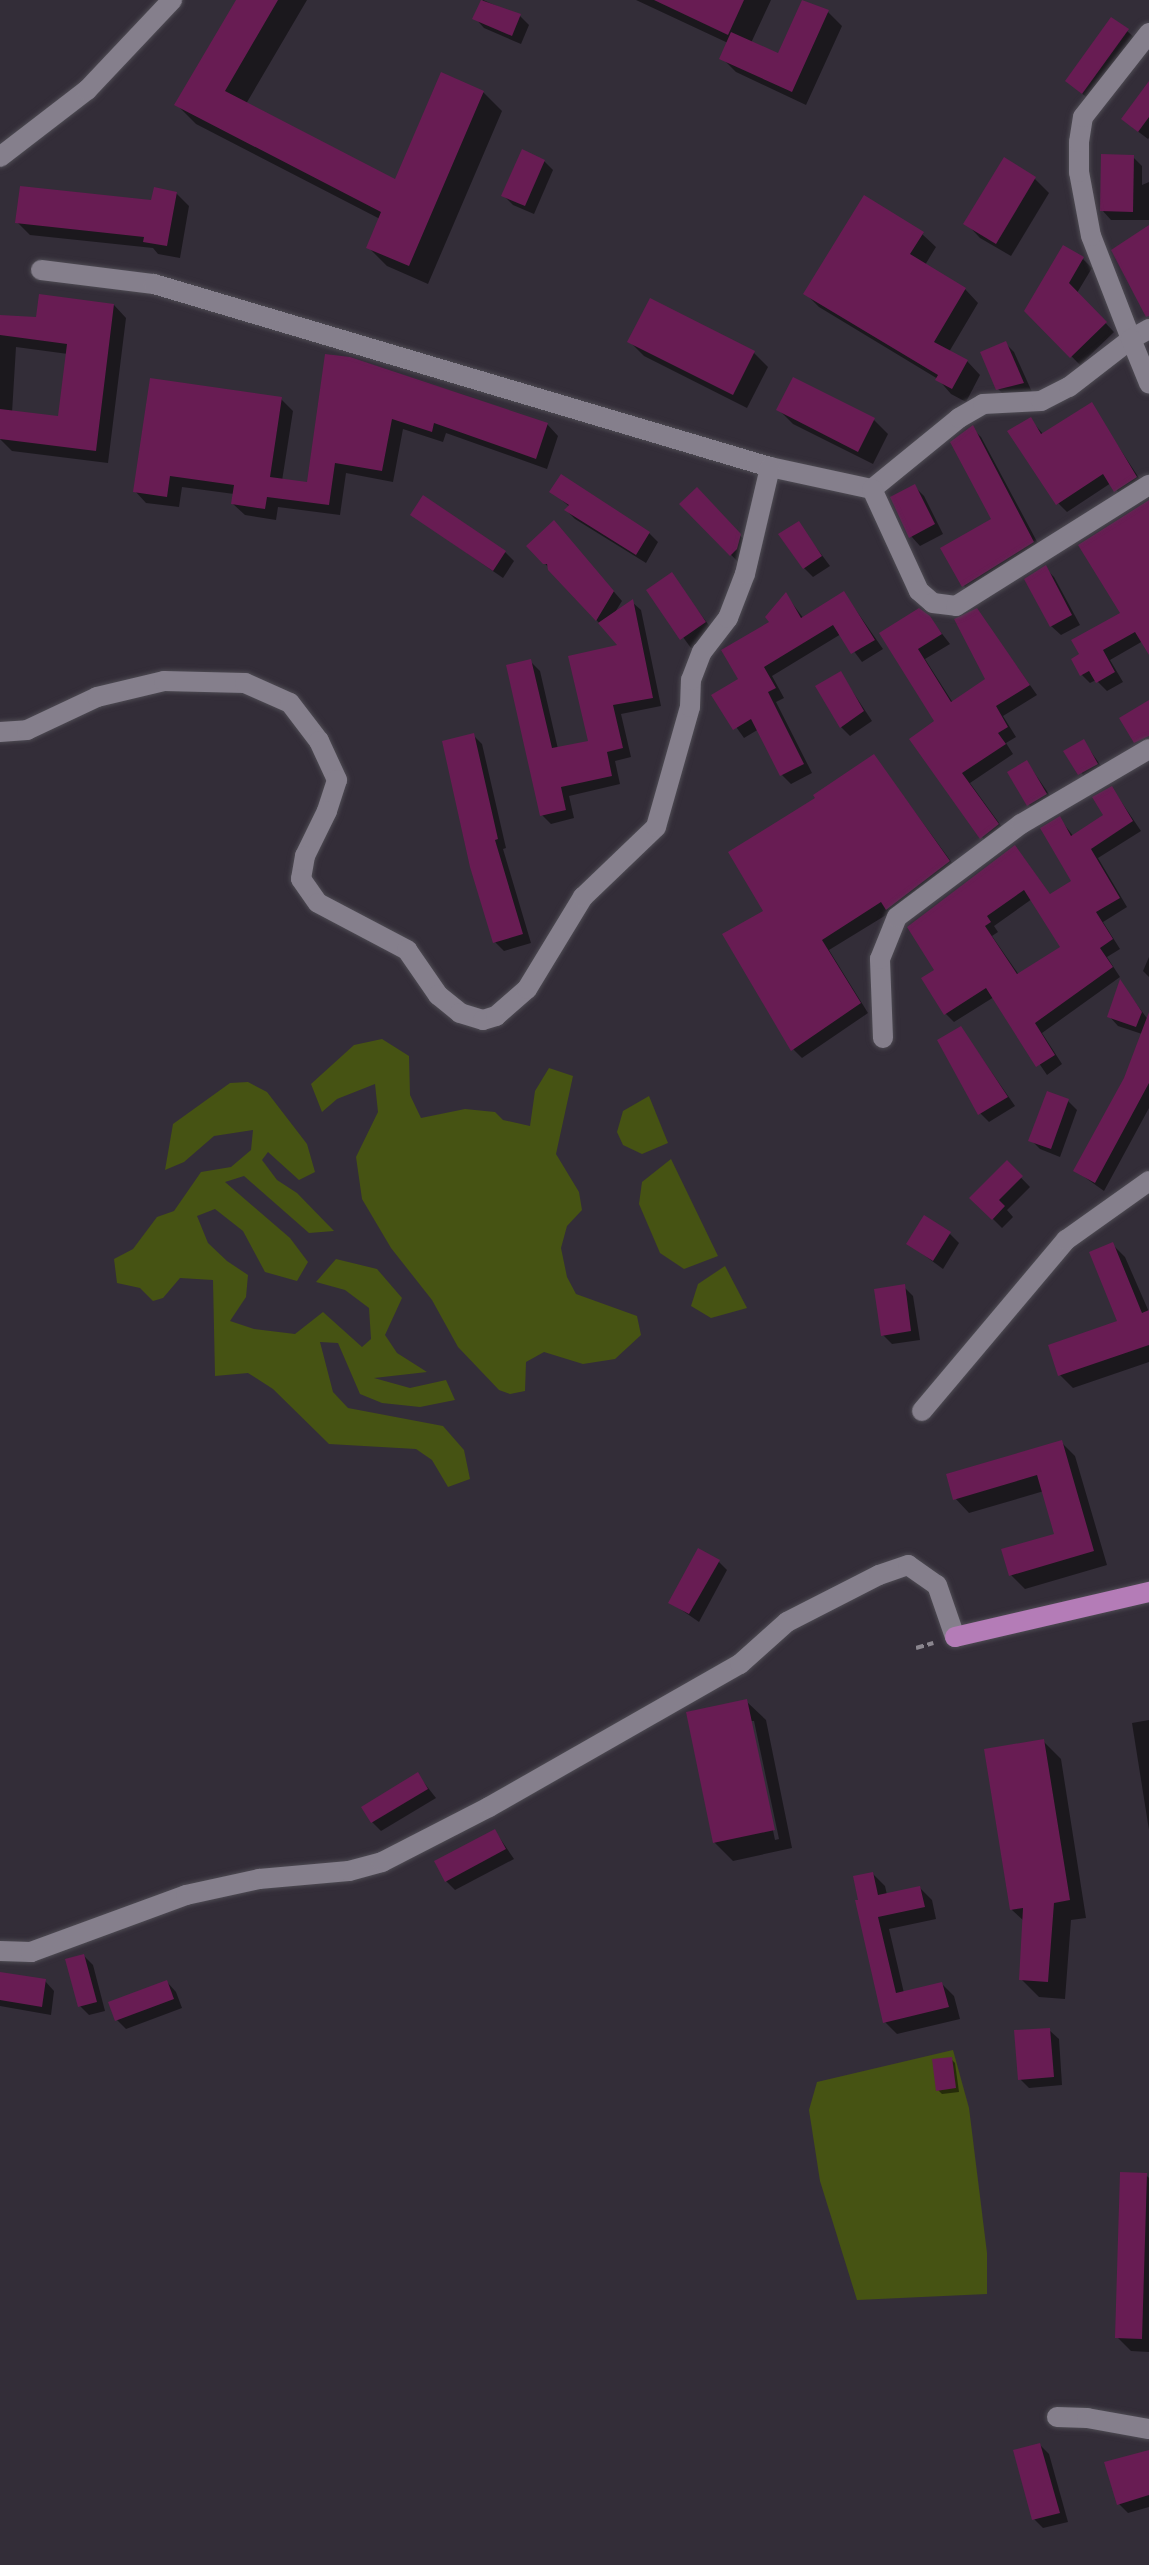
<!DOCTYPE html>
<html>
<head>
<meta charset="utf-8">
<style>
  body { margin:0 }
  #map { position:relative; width:1149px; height:2565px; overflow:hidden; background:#332d38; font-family:Roboto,sans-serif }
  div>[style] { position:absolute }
  .green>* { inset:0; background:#465313 }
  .shadow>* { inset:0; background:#0007 }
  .building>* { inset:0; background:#681c53 }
  .path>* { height:4px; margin-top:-2px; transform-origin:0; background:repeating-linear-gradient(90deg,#8b868f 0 8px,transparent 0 12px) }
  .roads { filter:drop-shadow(0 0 2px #4e4b53) drop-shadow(0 0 2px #4e4b53) }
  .minor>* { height:20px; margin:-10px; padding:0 10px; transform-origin:10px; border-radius:10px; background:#857f8c }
  .major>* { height:20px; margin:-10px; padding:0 10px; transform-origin:10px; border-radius:10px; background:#b47cb7 }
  span { translate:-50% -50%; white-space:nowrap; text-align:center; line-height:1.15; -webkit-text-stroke:6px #19171c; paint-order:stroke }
</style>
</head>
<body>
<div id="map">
  <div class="green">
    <i style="clip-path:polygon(382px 1039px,409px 1056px,410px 1095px,421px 1118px,465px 1109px,495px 1112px,503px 1120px,530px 1126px,535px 1091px,549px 1068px,573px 1076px,556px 1154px,579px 1192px,582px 1210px,567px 1226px,561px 1248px,567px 1277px,576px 1294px,637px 1316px,641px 1335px,615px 1359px,583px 1364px,544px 1352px,526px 1362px,525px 1391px,510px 1394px,499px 1390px,458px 1347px,432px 1300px,391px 1248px,362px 1199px,356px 1157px,378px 1112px,375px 1084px,337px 1099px,322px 1112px,311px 1084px,354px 1045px)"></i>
    <i style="clip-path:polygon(248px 1082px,267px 1092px,307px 1144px,315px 1172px,299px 1180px,268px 1152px,262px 1160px,277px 1180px,297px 1193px,334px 1231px,309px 1233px,244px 1176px,225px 1182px,290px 1238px,308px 1262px,297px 1281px,265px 1272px,243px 1231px,215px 1209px,197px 1216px,208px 1243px,227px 1261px,248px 1275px,246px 1297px,230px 1321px,254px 1329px,295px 1334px,323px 1312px,362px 1347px,371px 1339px,369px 1308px,345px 1290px,316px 1282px,336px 1259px,377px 1269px,402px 1298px,385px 1335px,397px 1353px,427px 1372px,374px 1378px,410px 1388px,446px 1380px,455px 1400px,420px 1407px,382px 1403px,360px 1394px,338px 1343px,320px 1342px,333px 1392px,348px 1408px,443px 1426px,464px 1450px,470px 1479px,448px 1487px,432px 1460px,416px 1449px,329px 1444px,273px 1389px,248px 1373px,215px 1376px,213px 1280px,180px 1278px,163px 1298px,153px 1301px,140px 1288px,117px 1283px,114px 1259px,133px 1249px,157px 1217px,174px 1211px,201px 1172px,231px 1167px,251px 1150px,253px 1130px,214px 1136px,184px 1162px,165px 1170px,173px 1124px,230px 1083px)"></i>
    <i style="clip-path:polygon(649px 1096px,668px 1143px,642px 1154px,623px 1145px,617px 1132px,623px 1111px)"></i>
    <i style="clip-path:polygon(671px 1159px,718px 1256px,684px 1269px,660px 1253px,639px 1204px,642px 1182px)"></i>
    <i style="clip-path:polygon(725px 1266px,747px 1308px,711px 1318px,691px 1306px,698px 1284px)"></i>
    <i style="clip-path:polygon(953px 2050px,969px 2108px,987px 2253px,987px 2294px,857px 2300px,820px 2181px,809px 2110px,817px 2082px)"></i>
  </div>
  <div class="shadow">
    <i style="clip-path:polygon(238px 0,307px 0,246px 104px,396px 182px,483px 92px,502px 111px,428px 284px,387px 266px,368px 247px,380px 219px,196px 124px,177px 105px)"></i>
    <i style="clip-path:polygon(483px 0,520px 16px,529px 25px,521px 44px,484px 28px,475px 18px)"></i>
    <i style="clip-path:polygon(636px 0,771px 0,751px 43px,779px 56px,828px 12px,842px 26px,806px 105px,736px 72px,722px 58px,728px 43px)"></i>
    <i style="clip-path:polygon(1127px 31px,1136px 39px,1091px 101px,1067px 81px)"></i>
    <i style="clip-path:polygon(1149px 84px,1149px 138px,1148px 139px,1132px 127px)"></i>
    <i style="clip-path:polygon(1133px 157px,1142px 166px,1142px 185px,1149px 182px,1149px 220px,1111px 220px,1102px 210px)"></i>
    <i style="clip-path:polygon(1004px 160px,1035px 179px,1049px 193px,1011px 256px,980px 238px,966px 223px)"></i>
    <i style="clip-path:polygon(544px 161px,553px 170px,534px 214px,513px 205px,504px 196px)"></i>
    <i style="clip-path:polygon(176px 193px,189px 206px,180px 258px,158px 254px,153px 248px,30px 235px,17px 222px,153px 202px)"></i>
    <i style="clip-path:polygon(922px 234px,936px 247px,925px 265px,965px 289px,978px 303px,949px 352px,967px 361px,980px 375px,966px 402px,951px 394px,938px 379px,819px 307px,806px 294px)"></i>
    <i style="clip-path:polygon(1083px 259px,1092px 268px,1077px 293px,1114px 332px,1080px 365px,1027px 311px)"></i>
    <i style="clip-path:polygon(evenodd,114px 305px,126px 318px,108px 463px,12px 451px,0 439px,0 317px,38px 319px,114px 305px,16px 347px,68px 354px,60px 418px,12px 413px,16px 347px)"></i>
    <i style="clip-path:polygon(630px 342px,754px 353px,768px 367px,747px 408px,644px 356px)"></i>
    <i style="clip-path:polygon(1005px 343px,1014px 352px,1032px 392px,1007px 398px,998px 389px)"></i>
    <i style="clip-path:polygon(327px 356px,547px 424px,558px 436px,547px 469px,446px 433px,443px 442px,403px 429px,393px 482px,346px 473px,340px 515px,278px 507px,276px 520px,245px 515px,233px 504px,234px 494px,182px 487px,179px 507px,146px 503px,135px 491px,281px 399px,293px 411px,282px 481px,309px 484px)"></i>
    <i style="clip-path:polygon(1091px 405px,1145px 487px,1124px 500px,1111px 483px,1067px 512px,1058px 503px,1031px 420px,1043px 434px)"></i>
    <i style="clip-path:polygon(779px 410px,874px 420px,888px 434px,873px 464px,793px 424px)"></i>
    <i style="clip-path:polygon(972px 428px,981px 437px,1042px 551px,973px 595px,964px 586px,994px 520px)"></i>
    <i style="clip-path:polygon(915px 487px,924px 496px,943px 534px,920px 546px,911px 536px)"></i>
    <i style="clip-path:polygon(697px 490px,749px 545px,740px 564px,682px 504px)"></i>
    <i style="clip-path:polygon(552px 492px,649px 533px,658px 542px,646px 563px,575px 519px,566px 510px,570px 507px)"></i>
    <i style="clip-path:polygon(1149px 503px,1149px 651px,1143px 641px,1110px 660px,1123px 682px,1107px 691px,1096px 680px,1090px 683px,1081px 674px,1123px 614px)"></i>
    <i style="clip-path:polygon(412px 515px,505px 552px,514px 561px,503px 578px)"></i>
    <i style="clip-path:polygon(798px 523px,830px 566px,813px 577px,804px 568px)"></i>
    <i style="clip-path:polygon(562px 532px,622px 601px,614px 614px,632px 602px,641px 610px,661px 706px,621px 714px,631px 757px,615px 761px,620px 784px,569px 796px,574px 818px,551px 824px,542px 815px,531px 662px,540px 671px,558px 749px,590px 742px,620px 646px,529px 546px)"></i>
    <i style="clip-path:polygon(1045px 568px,1054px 577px,1080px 625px,1061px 635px,1051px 626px)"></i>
    <i style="clip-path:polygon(671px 575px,714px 632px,691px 648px,649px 591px)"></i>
    <i style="clip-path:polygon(844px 593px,883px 649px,862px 662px,841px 634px,772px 676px,784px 698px,776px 702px,812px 773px,791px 784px,782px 775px,759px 729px,744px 738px,714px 696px,741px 680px,786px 595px,804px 619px)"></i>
    <i style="clip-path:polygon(977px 610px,1037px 695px,1003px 716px,1016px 737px,1006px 743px,1013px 754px,970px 783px,1007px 834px,991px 846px,982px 837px,937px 722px,881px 634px,929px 617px,950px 644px,925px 659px,953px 703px,988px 680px)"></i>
    <i style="clip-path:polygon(841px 674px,872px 721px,850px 736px,841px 727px)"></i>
    <i style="clip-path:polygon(473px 735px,482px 744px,506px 848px,503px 849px,531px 943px,504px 951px,495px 942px)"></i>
    <i style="clip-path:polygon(1084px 742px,1106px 773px,1089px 783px,1066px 752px)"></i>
    <i style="clip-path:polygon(874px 756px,958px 871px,829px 950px,868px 1013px,802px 1058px,793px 1049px,766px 912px,818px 799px)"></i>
    <i style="clip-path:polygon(1027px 762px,1055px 803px,1038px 813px,1028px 804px)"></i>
    <i style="clip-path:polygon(evenodd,1112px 788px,1141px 831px,1098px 858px,1127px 907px,1103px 922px,1120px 949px,1107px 957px,1120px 977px,1042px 1033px,1062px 1064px,1047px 1075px,994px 997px,954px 1022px,945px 1013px,937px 971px,1023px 857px,1051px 896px,1074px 882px,1060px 819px,1074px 837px,1106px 816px,1112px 788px,1032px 899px,1063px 947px,1019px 975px,992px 936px,998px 932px,994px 926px,1032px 899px)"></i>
    <i style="clip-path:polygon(1149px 957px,1149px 977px,1143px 971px)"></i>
    <i style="clip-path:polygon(1121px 983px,1149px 1021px,1149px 1108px,1104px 1191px,1076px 1171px,1126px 1079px,1142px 1034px,1118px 1026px,1109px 1016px)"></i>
    <i style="clip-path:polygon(961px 1028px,1015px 1106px,989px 1122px,980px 1113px)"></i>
    <i style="clip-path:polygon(1048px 1093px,1068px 1101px,1077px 1110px,1060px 1157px,1040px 1149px,1031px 1140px)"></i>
    <i style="clip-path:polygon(1007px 1163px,1030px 1187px,1007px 1210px,1013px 1217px,1002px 1228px,972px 1198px)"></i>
    <i style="clip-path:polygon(950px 1234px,959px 1243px,943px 1269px,909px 1244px)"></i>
    <i style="clip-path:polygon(1112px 1244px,1125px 1257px,1149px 1312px,1149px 1362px,1073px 1388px,1060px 1375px,1120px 1322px)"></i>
    <i style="clip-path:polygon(904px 1287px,913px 1296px,920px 1340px,892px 1344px,883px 1335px)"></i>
    <i style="clip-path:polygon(1061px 1442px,1075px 1456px,1107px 1565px,1025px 1589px,1011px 1575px,1057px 1535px,1044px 1491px,969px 1513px,955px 1498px)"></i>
    <i style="clip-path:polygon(718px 1561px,727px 1570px,699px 1622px,670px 1602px)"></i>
    <i style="clip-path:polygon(evenodd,747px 1702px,766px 1720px,792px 1848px,733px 1861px,714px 1842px,747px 1702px,750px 1721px,754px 1721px,779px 1839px,775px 1840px,750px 1721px)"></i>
    <i style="clip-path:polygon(1149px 1720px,1149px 1830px,1132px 1723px)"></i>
    <i style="clip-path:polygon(1043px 1741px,1061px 1759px,1086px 1918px,1071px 1920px,1065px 1999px,1039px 1997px,1021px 1979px,1024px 1921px,1012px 1910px)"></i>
    <i style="clip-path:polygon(418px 1775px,436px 1798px,381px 1831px,372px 1822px)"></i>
    <i style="clip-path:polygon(495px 1831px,514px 1859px,455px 1890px,446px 1881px)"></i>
    <i style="clip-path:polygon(873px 1874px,885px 1886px,887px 1895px,920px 1888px,932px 1900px,936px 1919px,889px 1929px,904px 1993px,942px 1984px,954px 1996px,960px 2019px,897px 2034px,885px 2022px)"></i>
    <i style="clip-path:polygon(84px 1956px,93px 1965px,105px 2011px,89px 2015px,80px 2006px)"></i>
    <i style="clip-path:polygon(45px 1981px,54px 1991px,51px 2015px,0 2006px,0 1982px)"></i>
    <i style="clip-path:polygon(167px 1982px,176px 1992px,182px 2008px,126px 2029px,117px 2020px)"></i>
    <i style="clip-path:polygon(1049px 2030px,1059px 2039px,1062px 2085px,1029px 2088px,1020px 2079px)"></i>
    <i style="clip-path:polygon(951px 2059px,955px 2063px,959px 2092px,942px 2094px,938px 2090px)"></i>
    <i style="clip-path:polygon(1146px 2175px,1149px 2178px,1149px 2352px,1131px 2351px,1117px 2337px)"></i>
    <i style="clip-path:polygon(1040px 2445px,1049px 2454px,1068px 2522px,1043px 2528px,1034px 2519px)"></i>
    <i style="clip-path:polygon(1149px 2452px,1149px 2507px,1128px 2513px,1119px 2504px)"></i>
  </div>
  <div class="building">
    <i style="clip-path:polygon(236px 0,278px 0,225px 91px,395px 179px,441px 72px,484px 91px,409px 266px,366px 248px,381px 212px,174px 105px)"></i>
    <i style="clip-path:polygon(481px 0,521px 14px,512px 36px,472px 19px)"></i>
    <i style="clip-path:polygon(654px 0,744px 0,728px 35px)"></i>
    <i style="clip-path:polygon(802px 0,829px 10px,792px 92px,719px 59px,731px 32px,778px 53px)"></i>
    <i style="clip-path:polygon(1111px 17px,1129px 29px,1082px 94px,1065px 81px)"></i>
    <i style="clip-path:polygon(1149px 81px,1149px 117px,1138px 132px,1121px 119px)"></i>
    <i style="clip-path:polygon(522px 149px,545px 160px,525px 206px,501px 196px)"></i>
    <i style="clip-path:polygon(1101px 154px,1134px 155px,1133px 212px,1100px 211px)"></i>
    <i style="clip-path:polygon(1004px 157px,1036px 177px,996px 244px,963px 224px)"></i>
    <i style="clip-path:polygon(20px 186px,151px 200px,154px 187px,177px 192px,167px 246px,143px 242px,144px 237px,15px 223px)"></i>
    <i style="clip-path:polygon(864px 195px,924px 232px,910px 254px,966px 288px,934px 342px,968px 360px,952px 389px,935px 380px,938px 375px,803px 294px)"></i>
    <i style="clip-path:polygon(1149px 225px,1149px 316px,1146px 317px,1111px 250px)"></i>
    <i style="clip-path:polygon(1063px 245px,1084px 257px,1069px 283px,1107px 322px,1070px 358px,1024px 311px)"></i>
    <i style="clip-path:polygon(39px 294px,114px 304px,96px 451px,0 439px,0 409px,58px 416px,67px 344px,0 335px,0 315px,36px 317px)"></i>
    <i style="clip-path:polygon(650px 298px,755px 351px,733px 395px,627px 342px)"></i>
    <i style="clip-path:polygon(1006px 341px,1024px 383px,996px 390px,980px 352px)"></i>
    <i style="clip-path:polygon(325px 354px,350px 357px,548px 423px,536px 459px,434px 423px,432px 432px,392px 419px,382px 471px,335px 463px,329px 505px,267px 497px,265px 509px,231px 504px,234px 485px,170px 476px,167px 497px,133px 492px,150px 378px,282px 397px,270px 477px,307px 482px)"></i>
    <i style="clip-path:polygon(793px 377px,875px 418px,858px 452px,776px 410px)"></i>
    <i style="clip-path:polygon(1092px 402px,1137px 477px,1114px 492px,1103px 474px,1056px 505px,1007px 431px,1031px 417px,1041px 434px)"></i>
    <i style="clip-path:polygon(973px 425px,1034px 542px,962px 587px,940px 548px,991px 519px,950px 442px)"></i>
    <i style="clip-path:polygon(561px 474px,650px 532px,636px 555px,564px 510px,569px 505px,549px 492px)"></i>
    <i style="clip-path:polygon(915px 484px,935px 524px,909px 538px,890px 497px)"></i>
    <i style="clip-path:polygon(697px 487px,741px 534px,737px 549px,730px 556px,679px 504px)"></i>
    <i style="clip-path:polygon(423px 495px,506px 551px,493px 571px,410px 515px)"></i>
    <i style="clip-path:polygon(1149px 500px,1149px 655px,1135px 632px,1103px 650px,1115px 672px,1096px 683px,1089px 671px,1080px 676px,1071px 659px,1079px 654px,1071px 640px,1120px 613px,1078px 545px)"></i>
    <i style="clip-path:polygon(554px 520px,614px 591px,596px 621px,548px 570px,547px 564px,543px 564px,526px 546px)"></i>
    <i style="clip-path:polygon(799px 521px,822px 556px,803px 569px,778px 534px)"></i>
    <i style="clip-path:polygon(1046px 565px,1072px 615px,1050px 627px,1024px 579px)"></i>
    <i style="clip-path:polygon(672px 572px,706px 622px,680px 640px,646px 590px)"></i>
    <i style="clip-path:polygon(844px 591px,875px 640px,851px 654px,833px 625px,764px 667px,776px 688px,768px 692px,804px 764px,780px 776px,751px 719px,733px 730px,711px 695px,738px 679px,721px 650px,769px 622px,765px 617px,786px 592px,801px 618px)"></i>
    <i style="clip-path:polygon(633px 599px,653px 698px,613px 705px,623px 748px,607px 752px,612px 776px,561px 787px,566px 810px,540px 816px,506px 665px,531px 659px,552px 748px,588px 741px,568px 656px,617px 645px,598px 623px)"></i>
    <i style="clip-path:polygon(919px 608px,930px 616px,942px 634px,918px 649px,951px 702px,985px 679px,954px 619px,977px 608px,1030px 685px,996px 706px,1008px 727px,998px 733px,1006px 744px,962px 773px,999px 824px,980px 839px,909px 739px,934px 721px,879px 633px)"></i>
    <i style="clip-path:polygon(841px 671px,864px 711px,840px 728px,815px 686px)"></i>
    <i style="clip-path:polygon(1149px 700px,1149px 736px,1134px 743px,1119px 718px)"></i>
    <i style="clip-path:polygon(474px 733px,498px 839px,495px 840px,523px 934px,493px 943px,470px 867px,442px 741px)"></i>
    <i style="clip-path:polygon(1084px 739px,1098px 764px,1078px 775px,1063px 751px)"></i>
    <i style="clip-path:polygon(874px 754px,950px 861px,886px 910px,881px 902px,822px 940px,861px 1003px,791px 1051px,722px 934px,763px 911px,728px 852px,815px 798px,813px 795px)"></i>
    <i style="clip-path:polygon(1027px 760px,1047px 794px,1027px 806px,1007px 772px)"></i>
    <i style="clip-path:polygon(evenodd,1112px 786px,1133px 821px,1091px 849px,1120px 898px,1096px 912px,1113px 939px,1100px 948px,1113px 967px,1035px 1023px,1055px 1055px,1036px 1067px,986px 988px,944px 1015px,921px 978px,934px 970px,907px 927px,1015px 845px,1050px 894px,1071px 881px,1040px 828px,1060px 816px,1071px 836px,1103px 815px,1092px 797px,1112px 786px,1024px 890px,1060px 947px,1017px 974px,985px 926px,991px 922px,987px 916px,1024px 890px)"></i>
    <i style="clip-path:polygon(1120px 979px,1142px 1012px,1136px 1027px,1107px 1017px)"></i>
    <i style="clip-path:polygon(1149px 1012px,1149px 1083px,1095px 1183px,1073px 1171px,1124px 1078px)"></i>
    <i style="clip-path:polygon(961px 1026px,1008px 1097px,978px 1115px,937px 1040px)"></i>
    <i style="clip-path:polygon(1047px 1091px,1069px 1099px,1051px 1149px,1028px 1141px)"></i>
    <i style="clip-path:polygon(1007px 1160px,1023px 1176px,999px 1200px,1005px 1206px,992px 1220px,969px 1198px)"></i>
    <i style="clip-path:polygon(924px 1215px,951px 1232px,933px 1261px,906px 1244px)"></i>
    <i style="clip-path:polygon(1113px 1242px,1142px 1313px,1149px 1310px,1149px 1345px,1058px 1376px,1048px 1345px,1117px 1321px,1089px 1252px)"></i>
    <i style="clip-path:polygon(905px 1284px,911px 1331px,881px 1336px,874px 1289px)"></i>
    <i style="clip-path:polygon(1062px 1440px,1094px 1551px,1009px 1576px,1001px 1549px,1054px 1534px,1037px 1475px,953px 1500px,946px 1474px)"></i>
    <i style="clip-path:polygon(698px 1548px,720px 1560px,689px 1614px,668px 1603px)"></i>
    <i style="clip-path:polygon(747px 1699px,775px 1830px,713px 1843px,686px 1712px)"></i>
    <i style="clip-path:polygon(1044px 1739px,1070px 1900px,1054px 1903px,1048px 1982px,1019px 1980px,1023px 1908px,1010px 1910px,984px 1749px)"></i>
    <i style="clip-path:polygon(418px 1772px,428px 1789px,371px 1823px,361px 1807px)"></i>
    <i style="clip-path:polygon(495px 1829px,506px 1849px,445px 1882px,434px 1861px)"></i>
    <i style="clip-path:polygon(873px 1872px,878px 1895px,920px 1886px,925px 1907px,878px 1917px,896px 1993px,942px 1982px,949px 2007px,883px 2023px,855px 1900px,858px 1900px,853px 1876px)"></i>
    <i style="clip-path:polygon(84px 1954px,97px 2002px,78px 2007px,65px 1959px)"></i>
    <i style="clip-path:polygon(0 1972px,46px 1979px,42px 2007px,0 2000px)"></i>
    <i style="clip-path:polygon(167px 1980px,174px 1999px,115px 2021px,108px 2002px)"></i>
    <i style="clip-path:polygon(1050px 2028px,1054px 2077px,1018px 2080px,1014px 2030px)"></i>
    <i style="clip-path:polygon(952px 2057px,956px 2088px,936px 2091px,932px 2059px)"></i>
    <i style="clip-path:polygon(1120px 2172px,1147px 2173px,1142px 2339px,1115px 2338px)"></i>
    <i style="clip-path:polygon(1040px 2443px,1060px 2513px,1032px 2520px,1013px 2450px)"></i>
    <i style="clip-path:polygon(1149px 2450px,1149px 2495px,1117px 2505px,1104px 2462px)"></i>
  </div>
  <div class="path">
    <i style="left:916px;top:1648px;width:18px;rotate:-16deg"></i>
  </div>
  <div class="roads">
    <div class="minor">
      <i style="left:0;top:157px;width:110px;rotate:-37.6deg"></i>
      <i style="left:87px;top:90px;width:124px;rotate:-46.6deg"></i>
      <i style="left:41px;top:270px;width:114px;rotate:7.1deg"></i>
      <i style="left:154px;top:284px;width:643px;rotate:16.55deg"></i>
      <i style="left:770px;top:467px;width:104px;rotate:12.2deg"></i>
      <i style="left:872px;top:489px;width:112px;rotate:-39.2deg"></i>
      <i style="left:959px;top:418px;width:28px;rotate:-30deg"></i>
      <i style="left:983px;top:404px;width:58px;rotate:-3deg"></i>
      <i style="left:1041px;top:401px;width:31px;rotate:-27deg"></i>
      <i style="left:1069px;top:387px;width:78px;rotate:-37.7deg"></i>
      <i style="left:1131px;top:339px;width:110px;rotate:-111.2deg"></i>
      <i style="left:1091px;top:236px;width:65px;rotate:-100.6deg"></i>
      <i style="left:1079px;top:172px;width:30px;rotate:-90deg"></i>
      <i style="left:1079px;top:142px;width:25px;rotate:-81deg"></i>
      <i style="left:1083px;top:117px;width:107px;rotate:-51.8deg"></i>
      <i style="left:1149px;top:329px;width:21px;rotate:151deg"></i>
      <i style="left:1131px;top:339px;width:48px;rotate:67.8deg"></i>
      <i style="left:872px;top:489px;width:112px;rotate:65.3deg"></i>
      <i style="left:919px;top:591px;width:18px;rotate:41deg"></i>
      <i style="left:933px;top:603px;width:23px;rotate:7deg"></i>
      <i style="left:956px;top:606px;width:228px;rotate:-32.1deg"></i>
      <i style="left:0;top:732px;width:27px;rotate:-4deg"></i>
      <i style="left:27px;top:730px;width:77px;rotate:-25.2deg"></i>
      <i style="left:97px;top:697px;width:69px;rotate:-13.4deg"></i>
      <i style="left:164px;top:681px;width:81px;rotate:1.4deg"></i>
      <i style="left:245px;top:683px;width:49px;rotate:24deg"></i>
      <i style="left:290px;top:703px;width:48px;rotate:52.7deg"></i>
      <i style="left:319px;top:741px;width:43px;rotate:65.2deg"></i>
      <i style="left:337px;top:780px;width:33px;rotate:108deg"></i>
      <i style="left:327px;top:811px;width:50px;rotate:116.1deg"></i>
      <i style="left:305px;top:856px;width:23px;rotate:100deg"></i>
      <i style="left:301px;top:879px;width:29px;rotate:55deg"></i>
      <i style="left:318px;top:903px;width:101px;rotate:27.8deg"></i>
      <i style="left:407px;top:950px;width:55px;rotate:55.4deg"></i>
      <i style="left:438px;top:995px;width:28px;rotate:39deg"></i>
      <i style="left:460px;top:1013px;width:24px;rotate:17deg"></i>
      <i style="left:483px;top:1020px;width:14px;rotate:-17deg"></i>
      <i style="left:496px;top:1016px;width:41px;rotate:-41.1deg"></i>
      <i style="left:527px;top:989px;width:108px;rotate:-58.7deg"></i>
      <i style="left:583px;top:897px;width:101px;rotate:-43.8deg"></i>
      <i style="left:656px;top:827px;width:125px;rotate:-74.2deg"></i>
      <i style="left:690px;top:707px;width:27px;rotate:-88deg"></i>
      <i style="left:691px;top:680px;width:30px;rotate:-69deg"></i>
      <i style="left:702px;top:652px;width:43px;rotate:-52.6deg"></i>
      <i style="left:728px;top:618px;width:47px;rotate:-68.9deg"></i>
      <i style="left:745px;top:574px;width:110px;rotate:-76.8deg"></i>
      <i style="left:883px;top:1038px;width:79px;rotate:-92.2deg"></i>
      <i style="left:880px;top:959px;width:45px;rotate:-68deg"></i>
      <i style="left:897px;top:917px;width:155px;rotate:-36.9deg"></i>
      <i style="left:1021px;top:824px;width:148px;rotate:-30.4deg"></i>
      <i style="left:922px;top:1411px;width:224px;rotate:-49.9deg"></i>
      <i style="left:1066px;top:1240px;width:102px;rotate:-35.4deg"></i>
      <i style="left:0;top:1951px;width:31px;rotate:2deg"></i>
      <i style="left:31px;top:1952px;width:165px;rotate:-20.2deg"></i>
      <i style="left:186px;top:1895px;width:75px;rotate:-12.4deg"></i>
      <i style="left:259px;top:1879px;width:90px;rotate:-5.1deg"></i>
      <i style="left:349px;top:1871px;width:34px;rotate:-15deg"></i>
      <i style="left:382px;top:1862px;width:120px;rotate:-27.2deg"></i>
      <i style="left:489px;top:1807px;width:289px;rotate:-29.7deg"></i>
      <i style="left:740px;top:1664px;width:63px;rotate:-41.8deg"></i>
      <i style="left:787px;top:1622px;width:103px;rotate:-27.1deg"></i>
      <i style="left:879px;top:1575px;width:31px;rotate:-19deg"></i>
      <i style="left:908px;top:1565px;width:35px;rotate:35deg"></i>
      <i style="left:937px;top:1585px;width:55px;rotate:70.9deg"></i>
      <i style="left:1057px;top:2417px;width:30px;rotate:2deg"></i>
      <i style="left:1087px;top:2418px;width:63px;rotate:10.1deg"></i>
    </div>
    <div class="major">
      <i style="left:955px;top:1637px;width:199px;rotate:-13.1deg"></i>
    </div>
  </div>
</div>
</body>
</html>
